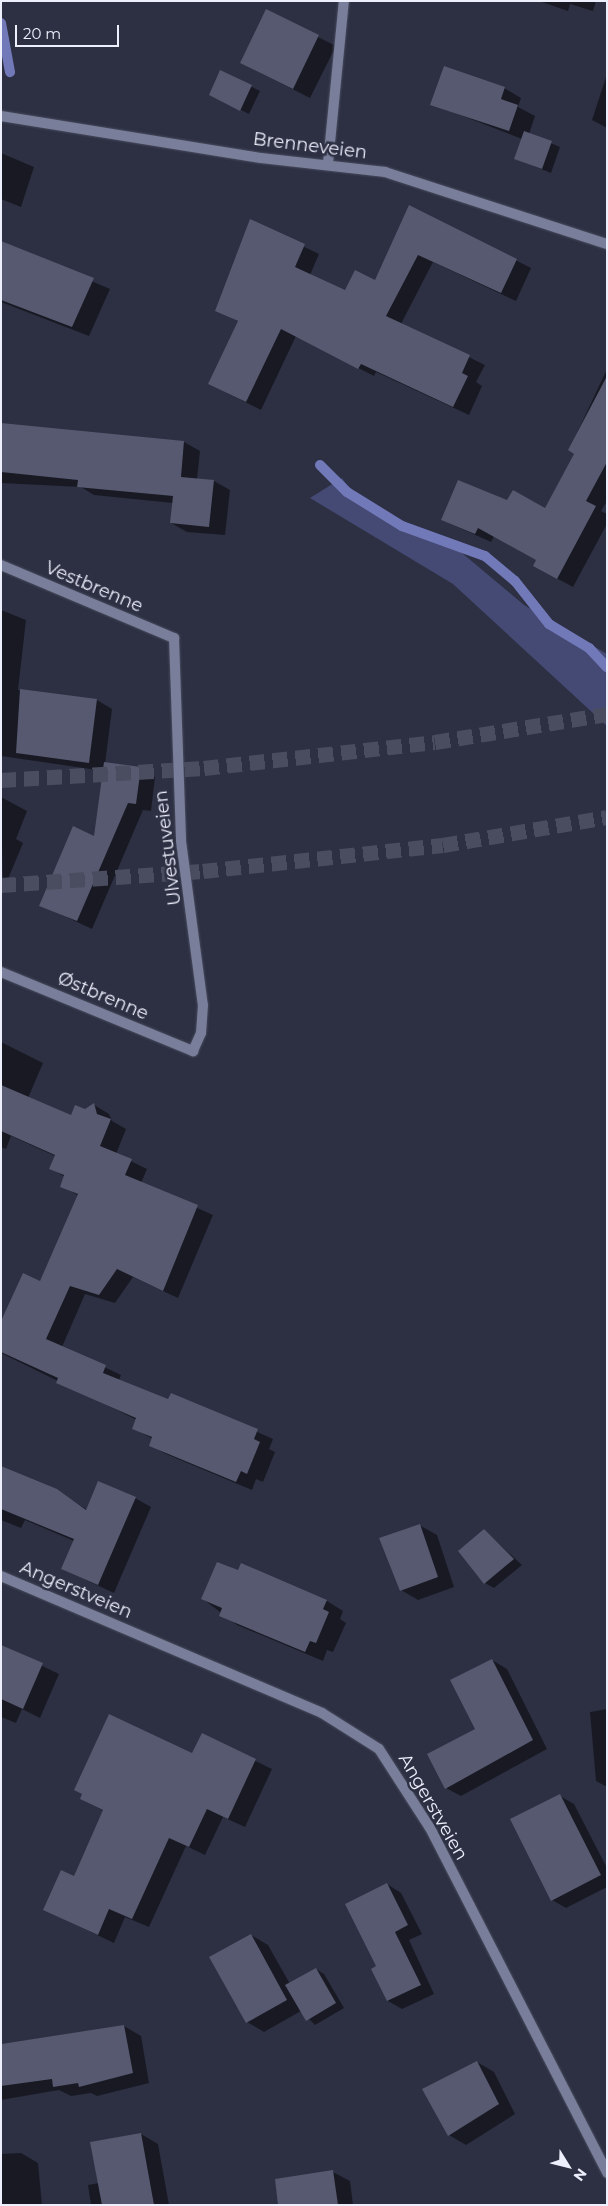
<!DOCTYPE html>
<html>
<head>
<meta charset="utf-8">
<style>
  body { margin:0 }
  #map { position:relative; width:608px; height:2206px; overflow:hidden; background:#2d3043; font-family:Montserrat,sans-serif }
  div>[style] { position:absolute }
  .green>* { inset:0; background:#454a74 }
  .shadow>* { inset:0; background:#0007 }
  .stream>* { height:10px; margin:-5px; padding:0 5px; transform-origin:5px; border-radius:5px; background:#7279b9 }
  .building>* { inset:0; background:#56596f }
  .motorway-tunnel>* { height:15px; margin-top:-7.5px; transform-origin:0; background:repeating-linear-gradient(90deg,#4a4d5f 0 15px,transparent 0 23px) }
  .roads { filter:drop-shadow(0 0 1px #484b5d) drop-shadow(0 0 1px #484b5d) }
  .service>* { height:10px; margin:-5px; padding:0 5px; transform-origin:5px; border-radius:5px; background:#797e9a }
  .minor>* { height:10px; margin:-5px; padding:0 5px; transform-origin:5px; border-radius:5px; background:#797e9a }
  span { translate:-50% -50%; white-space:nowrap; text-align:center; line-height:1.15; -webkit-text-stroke:5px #2d3043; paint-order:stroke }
  .street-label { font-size:18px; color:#edeffc }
  .frame { position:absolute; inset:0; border:2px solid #edeffc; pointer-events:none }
  .north { position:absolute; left:543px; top:2141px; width:50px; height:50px; -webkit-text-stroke:4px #2d3043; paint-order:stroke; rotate:126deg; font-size:14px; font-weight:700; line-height:20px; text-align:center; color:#edeffc }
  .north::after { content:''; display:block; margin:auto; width:18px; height:22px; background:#edeffc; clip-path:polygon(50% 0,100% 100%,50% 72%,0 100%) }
  .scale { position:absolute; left:15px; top:25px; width:104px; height:22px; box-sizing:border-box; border:2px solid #edeffc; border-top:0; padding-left:6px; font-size:15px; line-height:18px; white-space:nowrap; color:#edeffc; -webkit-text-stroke:4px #2d3043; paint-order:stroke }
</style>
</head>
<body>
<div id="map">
  <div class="green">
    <i style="clip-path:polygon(342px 478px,350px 489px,387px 513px,456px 548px,524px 605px,607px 654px,607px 726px,453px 584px,310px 498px)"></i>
  </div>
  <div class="shadow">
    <i style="clip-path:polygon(539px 1px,596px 1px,593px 11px,570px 4px,568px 11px)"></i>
    <i style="clip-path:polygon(266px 11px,336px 46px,310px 98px,241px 63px)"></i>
    <i style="clip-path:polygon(221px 72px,260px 91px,249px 114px,217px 98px)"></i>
    <i style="clip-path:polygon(606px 77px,607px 78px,607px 128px,592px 120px)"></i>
    <i style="clip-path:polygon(504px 88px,521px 98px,518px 107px,535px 116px,529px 134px,560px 147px,551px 173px,516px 159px,522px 139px,432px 104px)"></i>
    <i style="clip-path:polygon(1px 153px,34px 167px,21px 207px,1px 199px)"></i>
    <i style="clip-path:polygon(410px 206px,531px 268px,516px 301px,433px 262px,401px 324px,485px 365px,476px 382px,482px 386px,469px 415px,376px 372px,374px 376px,296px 336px,261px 410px,209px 384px,239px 322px,216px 310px,251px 221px,319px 254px,310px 275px,345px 291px,376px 282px)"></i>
    <i style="clip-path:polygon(1px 242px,110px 289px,89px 336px,1px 302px)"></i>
    <i style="clip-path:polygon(607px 369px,607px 501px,601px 511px,607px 514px,607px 524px,573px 587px,534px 566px,538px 560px,494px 536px,491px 542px,442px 520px,508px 502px,546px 509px,576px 454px,569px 450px)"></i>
    <i style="clip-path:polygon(1px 424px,184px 442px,200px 451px,197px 479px,214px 481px,230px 490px,225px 535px,187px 532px,171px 523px,173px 503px,94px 495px,81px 487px,1px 483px)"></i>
    <i style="clip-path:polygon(1px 610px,26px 620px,18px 690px,97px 700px,112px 709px,105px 764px,141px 769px,155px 777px,151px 811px,143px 810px,92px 929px,41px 905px,95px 837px,104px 771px,1px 756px)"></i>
    <i style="clip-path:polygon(1px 797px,27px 811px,16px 839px,23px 843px,3px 891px)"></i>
    <i style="clip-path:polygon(1px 1042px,43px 1063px,28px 1098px,72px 1116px,94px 1105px,109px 1114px,112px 1121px,126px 1129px,116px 1154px,147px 1169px,141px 1183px,213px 1215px,178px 1298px,133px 1277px,115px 1303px,85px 1294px,62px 1347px,121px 1375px,119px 1380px,169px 1401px,172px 1394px,273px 1439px,269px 1449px,275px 1452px,263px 1482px,256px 1479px,252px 1490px,166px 1454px,150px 1445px,153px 1439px,133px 1428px,137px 1420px,1px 1353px,1px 1324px,40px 1282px,79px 1196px,62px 1186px,65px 1177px,50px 1168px,55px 1156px,11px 1136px,6px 1149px,1px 1147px)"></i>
    <i style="clip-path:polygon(1px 1467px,57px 1490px,87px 1510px,135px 1498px,151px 1507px,114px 1593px,62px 1569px,74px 1541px,25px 1520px,21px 1528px,1px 1520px)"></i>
    <i style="clip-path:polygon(419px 1525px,437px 1535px,454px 1587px,418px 1600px,401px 1590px)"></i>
    <i style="clip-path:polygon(484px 1530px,522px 1565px,494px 1588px,485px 1583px)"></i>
    <i style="clip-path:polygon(203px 1599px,327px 1601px,343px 1611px,340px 1619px,346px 1623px,333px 1652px,327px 1650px,323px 1661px,237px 1625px)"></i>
    <i style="clip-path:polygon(1px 1646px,59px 1674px,40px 1718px,22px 1709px,16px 1723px,1px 1717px)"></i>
    <i style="clip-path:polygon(492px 1660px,507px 1669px,547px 1749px,461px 1796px,446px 1788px,477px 1730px)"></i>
    <i style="clip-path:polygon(607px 1709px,607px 1787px,596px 1781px,590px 1712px)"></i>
    <i style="clip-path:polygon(202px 1735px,272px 1769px,245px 1827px,223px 1817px,205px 1855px,186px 1846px,149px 1927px,125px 1917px,114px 1943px,45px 1910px,75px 1878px,104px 1811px,81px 1799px,193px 1755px)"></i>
    <i style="clip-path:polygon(560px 1796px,574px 1804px,607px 1868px,607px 1887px,566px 1908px,552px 1900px)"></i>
    <i style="clip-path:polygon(387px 1884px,401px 1893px,422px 1934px,409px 1940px,434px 1994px,402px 2009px,388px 2001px,373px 1969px,378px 1967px)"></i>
    <i style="clip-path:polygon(251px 1935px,268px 1945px,290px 1984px,316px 1969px,324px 1974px,344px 2008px,315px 2025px,301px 2011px,264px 2032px,247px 2022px)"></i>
    <i style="clip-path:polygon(124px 2026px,141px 2036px,149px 2083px,97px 2096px,91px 2093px,71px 2096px,59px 2090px,1px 2100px,1px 2044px)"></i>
    <i style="clip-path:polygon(477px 2062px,494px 2072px,515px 2114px,466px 2145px,449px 2135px)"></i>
    <i style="clip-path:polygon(141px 2134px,158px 2144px,169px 2205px,91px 2205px,88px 2185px,99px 2183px,92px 2143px)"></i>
    <i style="clip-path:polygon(21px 2153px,38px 2163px,42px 2205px,1px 2205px,1px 2154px)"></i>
    <i style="clip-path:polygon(333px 2172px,350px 2181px,353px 2205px,280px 2205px)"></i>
  </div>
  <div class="stream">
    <i style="left:1px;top:23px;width:50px;rotate:79.6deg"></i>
    <i style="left:320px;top:465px;width:38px;rotate:45deg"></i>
    <i style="left:347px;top:492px;width:65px;rotate:31.7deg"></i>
    <i style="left:402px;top:526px;width:88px;rotate:19.9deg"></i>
    <i style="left:485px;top:556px;width:39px;rotate:40deg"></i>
    <i style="left:515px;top:581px;width:55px;rotate:51.7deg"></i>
    <i style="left:549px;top:624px;width:47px;rotate:31deg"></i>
    <i style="left:589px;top:648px;width:26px;rotate:47deg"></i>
  </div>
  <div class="building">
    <i style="clip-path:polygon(266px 9px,319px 35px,293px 89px,240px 63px)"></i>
    <i style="clip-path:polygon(444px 66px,505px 87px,501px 99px,518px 105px,509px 131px,430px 105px)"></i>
    <i style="clip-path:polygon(220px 70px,252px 85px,240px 111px,209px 95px)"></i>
    <i style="clip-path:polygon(524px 131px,552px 141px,542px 169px,514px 159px)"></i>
    <i style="clip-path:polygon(409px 205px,517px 259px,501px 293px,418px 255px,386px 316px,470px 355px,462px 373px,468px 376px,453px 407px,361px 364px,358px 369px,281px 329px,246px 402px,208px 384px,238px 321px,215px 311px,250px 219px,305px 244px,295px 267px,345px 290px,355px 270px,375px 280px)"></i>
    <i style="clip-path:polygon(1px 241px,94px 278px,72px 327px,1px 300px)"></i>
    <i style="clip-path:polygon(607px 376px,607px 462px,586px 501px,596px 506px,557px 579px,533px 566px,536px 560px,478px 528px,475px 534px,441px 520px,458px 480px,507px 500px,513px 490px,545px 508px,574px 454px,568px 450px)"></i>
    <i style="clip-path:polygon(1px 423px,184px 441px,181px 477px,214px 480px,209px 527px,170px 523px,173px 496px,77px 487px,78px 480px,1px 472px)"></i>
    <i style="clip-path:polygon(20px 689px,97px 699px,89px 763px,16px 753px)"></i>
    <i style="clip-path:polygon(104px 762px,141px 767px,136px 804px,128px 803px,77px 921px,39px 906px,73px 826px,94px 836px)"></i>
    <i style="clip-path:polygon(1px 1085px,71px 1115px,75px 1105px,85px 1109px,94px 1103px,97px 1114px,111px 1119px,100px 1146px,132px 1159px,125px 1175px,198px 1205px,163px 1291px,117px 1269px,99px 1295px,70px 1286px,46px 1339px,106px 1365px,103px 1373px,168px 1399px,171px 1393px,258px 1429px,254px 1439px,260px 1442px,247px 1474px,241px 1471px,236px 1482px,149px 1446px,152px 1437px,132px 1429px,136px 1418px,56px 1383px,58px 1378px,1px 1352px,1px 1321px,23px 1273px,40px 1281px,78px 1194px,60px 1187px,64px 1175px,49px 1169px,55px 1155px,1px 1131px)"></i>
    <i style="clip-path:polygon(1px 1466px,57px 1489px,86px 1510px,98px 1481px,136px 1497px,98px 1585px,61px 1569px,74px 1539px,1px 1509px)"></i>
    <i style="clip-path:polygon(420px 1524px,438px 1577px,400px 1591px,379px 1538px)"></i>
    <i style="clip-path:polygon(484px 1529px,514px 1559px,484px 1584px,458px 1551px)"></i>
    <i style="clip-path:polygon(217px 1562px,238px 1570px,241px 1563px,327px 1600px,323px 1609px,329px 1612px,316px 1643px,310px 1641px,305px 1652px,219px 1616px,222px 1608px,201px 1599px)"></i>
    <i style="clip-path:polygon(1px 1645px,43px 1663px,23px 1709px,1px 1699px)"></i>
    <i style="clip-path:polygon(492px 1659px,533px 1740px,445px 1789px,427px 1754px,475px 1729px,450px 1680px)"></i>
    <i style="clip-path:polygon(109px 1714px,192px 1753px,202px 1733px,256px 1759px,228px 1819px,207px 1809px,189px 1847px,169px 1838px,132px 1919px,109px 1909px,98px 1935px,43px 1910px,61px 1870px,74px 1876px,103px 1810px,80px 1799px,82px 1794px,74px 1790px)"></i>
    <i style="clip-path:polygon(560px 1794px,601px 1875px,551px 1901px,510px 1819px)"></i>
    <i style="clip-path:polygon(387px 1883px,408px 1925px,395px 1932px,421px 1985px,387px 2001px,371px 1969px,376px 1966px,345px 1904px)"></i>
    <i style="clip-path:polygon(251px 1934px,287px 2000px,246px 2023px,209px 1957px)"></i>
    <i style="clip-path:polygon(316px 1968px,336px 2003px,306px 2021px,285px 1985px)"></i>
    <i style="clip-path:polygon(124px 2025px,133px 2073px,79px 2087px,78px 2083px,53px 2087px,52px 2079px,1px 2086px,1px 2044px)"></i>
    <i style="clip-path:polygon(477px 2061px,499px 2104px,448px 2136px,422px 2089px)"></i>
    <i style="clip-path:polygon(141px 2133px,154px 2205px,102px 2205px,90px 2142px)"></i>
    <i style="clip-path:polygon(333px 2170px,338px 2205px,278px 2205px,275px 2179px)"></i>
  </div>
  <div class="motorway-tunnel">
    <i style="left:1px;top:780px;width:203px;rotate:-3.4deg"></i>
    <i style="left:204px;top:768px;width:232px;rotate:-6.4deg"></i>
    <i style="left:435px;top:742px;width:174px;rotate:-9.2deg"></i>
    <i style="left:1px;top:885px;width:202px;rotate:-4deg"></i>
    <i style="left:203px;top:871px;width:241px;rotate:-6.2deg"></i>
    <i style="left:443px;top:845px;width:166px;rotate:-9.7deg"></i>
  </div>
  <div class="roads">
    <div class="service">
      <i style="left:328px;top:163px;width:163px;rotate:-84.4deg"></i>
      <i style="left:174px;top:638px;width:203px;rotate:88deg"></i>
      <i style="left:181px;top:841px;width:165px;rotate:82.4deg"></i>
      <i style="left:203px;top:1005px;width:28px;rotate:94deg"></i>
      <i style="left:201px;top:1033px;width:20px;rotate:114deg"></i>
    </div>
    <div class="minor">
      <i style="left:1px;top:116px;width:263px;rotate:9.2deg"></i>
      <i style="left:261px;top:158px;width:125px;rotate:6.4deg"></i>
      <i style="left:385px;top:172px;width:233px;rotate:18deg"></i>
      <i style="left:1px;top:565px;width:188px;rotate:22.9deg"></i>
      <i style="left:1px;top:972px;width:208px;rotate:22.4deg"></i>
      <i style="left:1px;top:1576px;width:349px;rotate:23.1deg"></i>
      <i style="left:322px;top:1713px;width:67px;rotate:32.3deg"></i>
      <i style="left:379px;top:1749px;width:94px;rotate:57.2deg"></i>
      <i style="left:430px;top:1828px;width:388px;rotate:62.8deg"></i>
    </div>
  </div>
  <div class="street-label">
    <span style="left:310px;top:146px;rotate:7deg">Brenneveien</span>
    <span style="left:94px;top:587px;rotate:23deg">Vestbrenne</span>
    <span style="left:168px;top:848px;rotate:-97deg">Ulvestuveien</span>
    <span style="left:103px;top:996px;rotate:23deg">Østbrenne</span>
    <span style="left:76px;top:1590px;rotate:23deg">Angerstveien</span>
    <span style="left:433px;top:1807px;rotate:60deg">Angerstveien</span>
  </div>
  <div class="frame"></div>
  <div class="north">N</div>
  <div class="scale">20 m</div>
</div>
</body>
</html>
